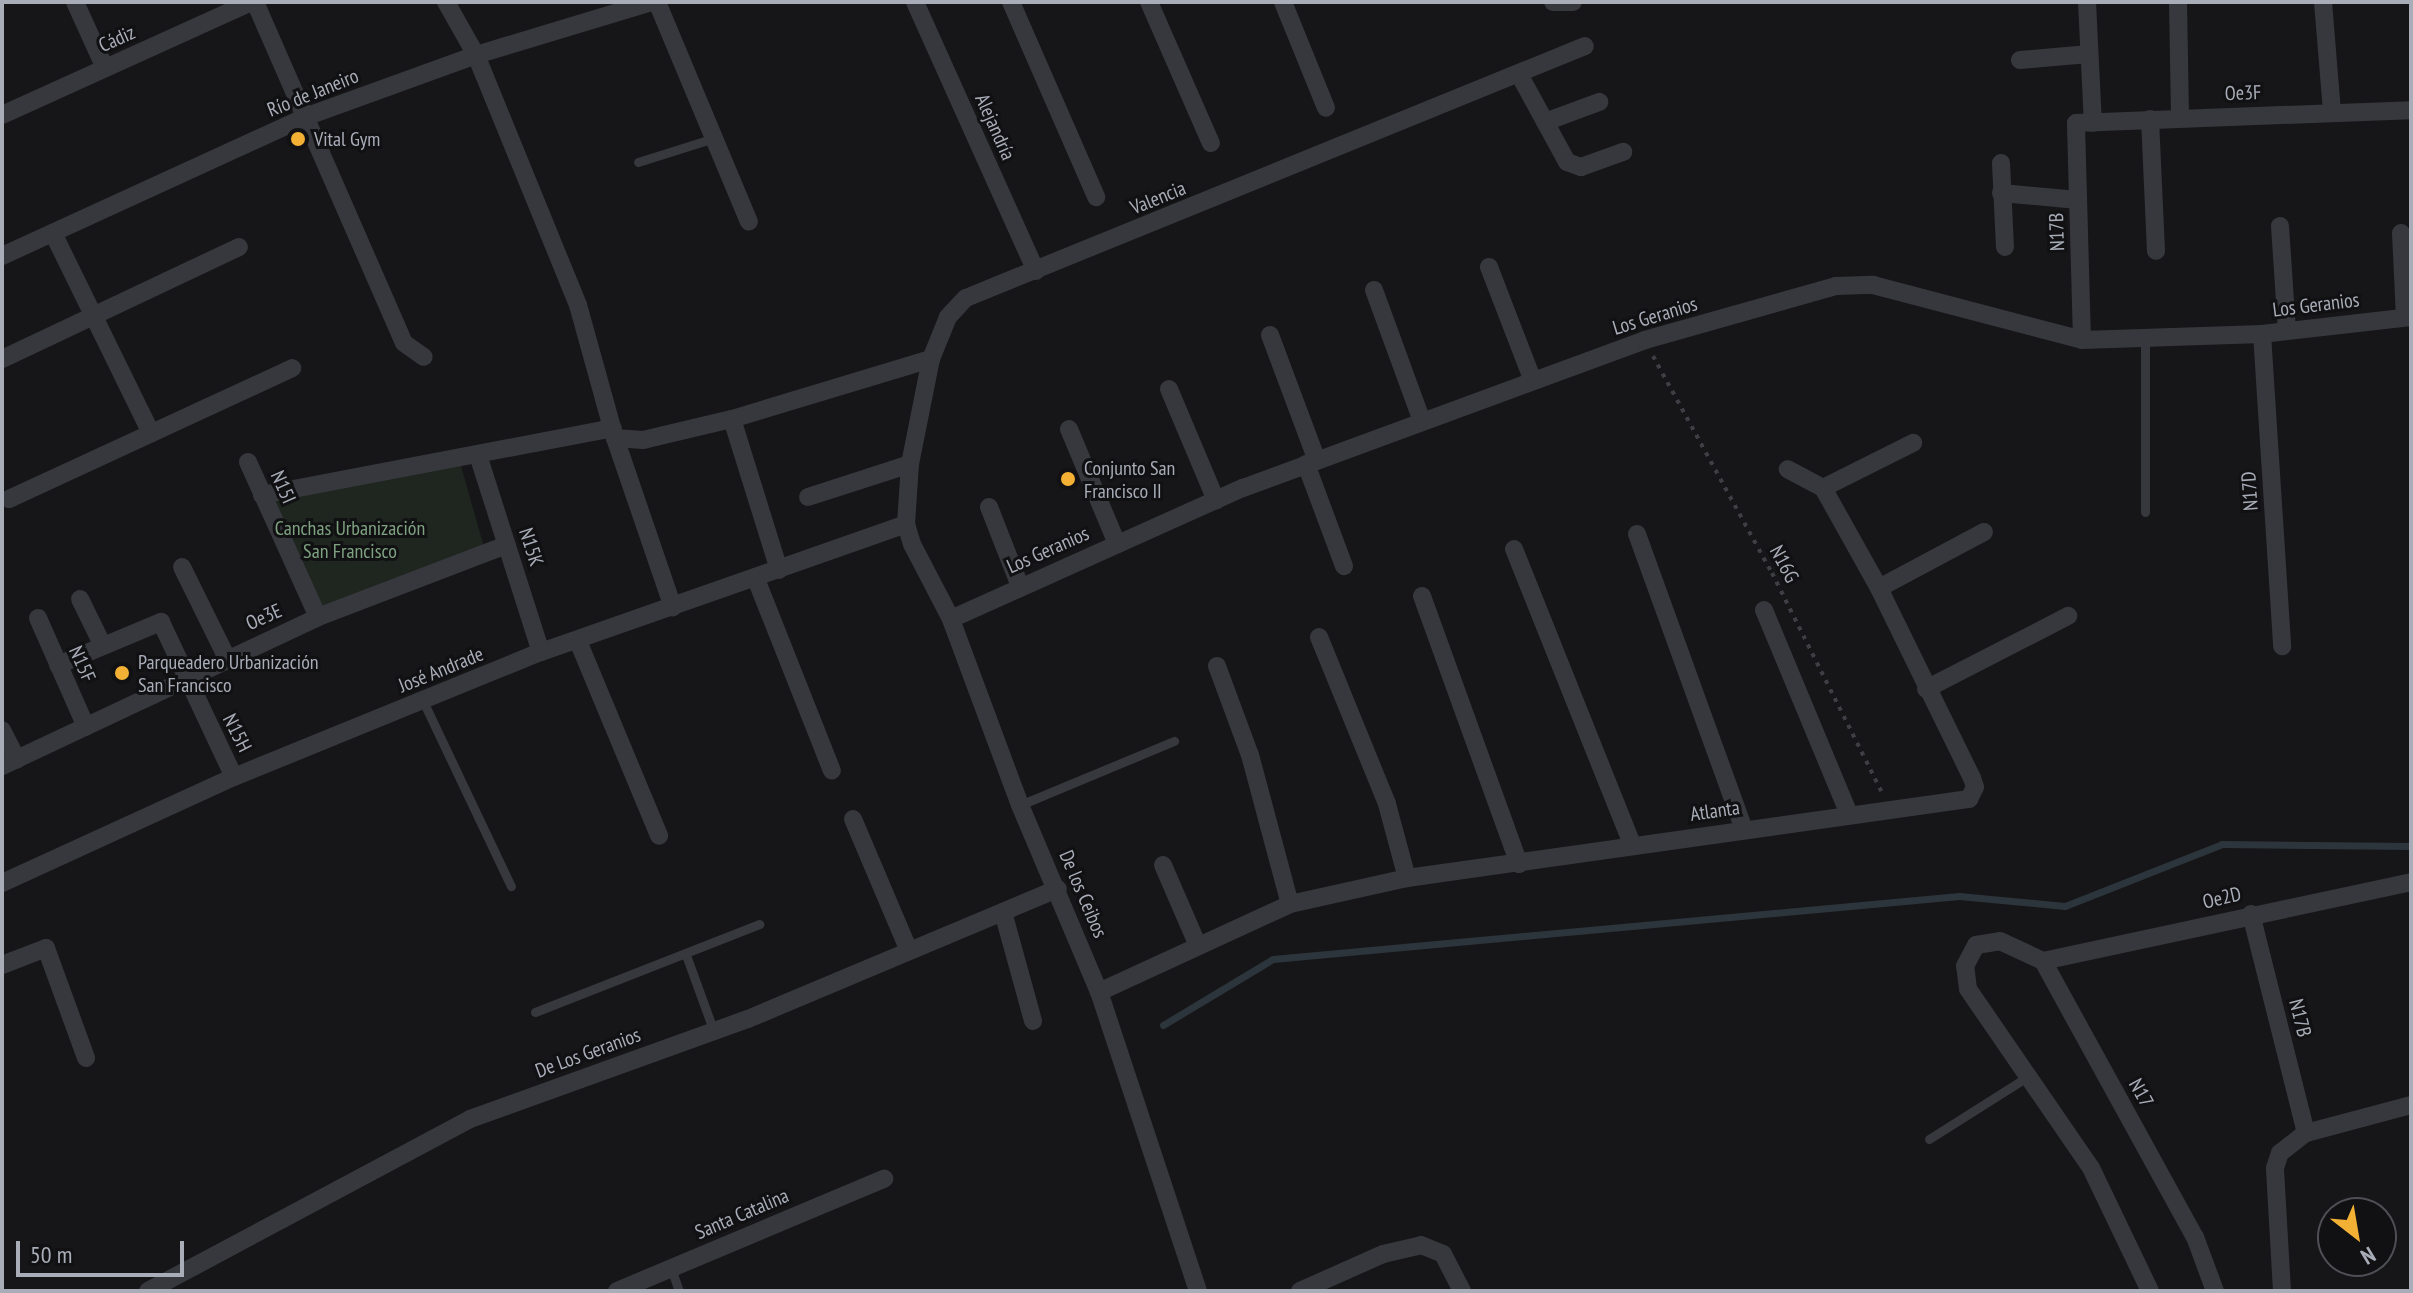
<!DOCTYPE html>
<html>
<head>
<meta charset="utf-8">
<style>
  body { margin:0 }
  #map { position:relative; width:2413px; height:1293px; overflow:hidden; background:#161618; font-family:"PT Sans Narrow",sans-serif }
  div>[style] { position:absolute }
  .green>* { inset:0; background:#1e261f }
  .stream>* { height:7px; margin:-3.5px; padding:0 3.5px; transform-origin:3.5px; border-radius:3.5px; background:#2c353c }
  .path>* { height:4px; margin-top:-2px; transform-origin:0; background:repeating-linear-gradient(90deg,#3d3f44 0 4px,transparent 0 10px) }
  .service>* { height:9px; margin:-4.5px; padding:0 4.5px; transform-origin:4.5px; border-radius:4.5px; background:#37383d }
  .minor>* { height:18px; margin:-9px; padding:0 9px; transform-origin:9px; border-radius:9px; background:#37383d }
  .dots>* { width:22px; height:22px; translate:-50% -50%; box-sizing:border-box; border:4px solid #111113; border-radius:50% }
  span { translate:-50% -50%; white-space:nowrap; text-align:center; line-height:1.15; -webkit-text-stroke:6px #111113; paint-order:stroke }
  .street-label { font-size:20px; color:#a8adb8 }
  .poi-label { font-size:20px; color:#a8adb8 }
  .left { translate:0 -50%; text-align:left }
  .park-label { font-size:20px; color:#7fa381 }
  .frame { position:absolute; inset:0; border:4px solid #a8adb8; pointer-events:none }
  .north { position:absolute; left:2317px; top:1197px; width:80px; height:80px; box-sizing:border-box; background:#111113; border:2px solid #4d4f55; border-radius:50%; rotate:149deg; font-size:22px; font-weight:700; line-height:32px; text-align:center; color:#a8adb8 }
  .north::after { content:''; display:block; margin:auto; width:28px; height:36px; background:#f2b134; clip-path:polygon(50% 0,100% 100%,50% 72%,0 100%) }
  .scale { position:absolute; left:16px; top:1241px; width:168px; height:36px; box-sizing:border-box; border:4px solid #a8adb8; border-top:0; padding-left:10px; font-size:24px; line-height:28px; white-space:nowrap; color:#a8adb8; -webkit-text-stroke:6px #111113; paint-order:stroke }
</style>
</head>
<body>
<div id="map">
  <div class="green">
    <i style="clip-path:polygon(459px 459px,486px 554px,318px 617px,262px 495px)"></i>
  </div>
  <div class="stream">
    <i style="left:1163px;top:1025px;width:128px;rotate:-31deg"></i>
    <i style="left:1273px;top:959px;width:689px;rotate:-5.25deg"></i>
    <i style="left:1959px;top:896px;width:106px;rotate:5.4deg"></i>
    <i style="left:2065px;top:906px;width:169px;rotate:-21.5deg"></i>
    <i style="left:2222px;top:844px;width:189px;rotate:0.6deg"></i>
  </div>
  <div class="path">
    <i style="left:1653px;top:356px;width:247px;rotate:61.3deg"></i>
    <i style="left:1772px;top:573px;width:244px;rotate:63.4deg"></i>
  </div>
  <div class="service">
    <i style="left:638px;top:162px;width:80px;rotate:-17.5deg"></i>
    <i style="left:2145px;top:512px;width:174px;rotate:-90deg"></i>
    <i style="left:423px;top:701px;width:205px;rotate:64.6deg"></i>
    <i style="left:1020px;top:805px;width:167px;rotate:-22.6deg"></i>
    <i style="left:686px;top:955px;width:82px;rotate:70deg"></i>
    <i style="left:535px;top:1012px;width:241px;rotate:-21.4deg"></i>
    <i style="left:1929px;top:1139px;width:116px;rotate:-32.3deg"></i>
    <i style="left:671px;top:1268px;width:24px;rotate:71deg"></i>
  </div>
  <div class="minor">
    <i style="left:75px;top:2px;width:72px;rotate:65.6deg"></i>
    <i style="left:255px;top:2px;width:372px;rotate:66.4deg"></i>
    <i style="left:404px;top:343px;width:24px;rotate:35deg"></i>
    <i style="left:446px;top:2px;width:61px;rotate:60.5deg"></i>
    <i style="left:476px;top:55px;width:270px;rotate:67.8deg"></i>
    <i style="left:578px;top:305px;width:138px;rotate:74.5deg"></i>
    <i style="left:615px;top:438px;width:179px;rotate:71.1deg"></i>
    <i style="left:657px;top:2px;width:238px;rotate:67.3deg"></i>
    <i style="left:915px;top:2px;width:295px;rotate:65.8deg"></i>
    <i style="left:1011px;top:2px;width:213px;rotate:66.4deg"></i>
    <i style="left:1149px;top:2px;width:154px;rotate:66.3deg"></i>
    <i style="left:1283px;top:2px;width:114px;rotate:67.9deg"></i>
    <i style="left:1553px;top:2px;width:20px"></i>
    <i style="left:2087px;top:2px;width:121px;rotate:87.2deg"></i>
    <i style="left:2178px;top:2px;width:115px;rotate:89deg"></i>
    <i style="left:2323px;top:2px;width:110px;rotate:85.3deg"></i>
    <i style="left:2020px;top:60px;width:69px;rotate:-5deg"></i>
    <i style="left:1519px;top:74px;width:100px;rotate:61.4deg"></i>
    <i style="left:1567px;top:162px;width:15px;rotate:20deg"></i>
    <i style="left:1581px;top:167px;width:45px;rotate:-19.7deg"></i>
    <i style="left:2px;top:115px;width:273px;rotate:-24.4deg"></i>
    <i style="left:2150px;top:119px;width:132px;rotate:87.4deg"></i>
    <i style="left:1545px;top:122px;width:58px;rotate:-20.3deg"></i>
    <i style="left:2001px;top:163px;width:84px;rotate:87.3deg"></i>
    <i style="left:2001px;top:193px;width:77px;rotate:5.2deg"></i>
    <i style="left:2280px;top:226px;width:105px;rotate:86.2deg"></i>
    <i style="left:53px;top:233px;width:223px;rotate:63.9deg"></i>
    <i style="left:2401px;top:233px;width:84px;rotate:87.3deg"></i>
    <i style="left:2px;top:256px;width:333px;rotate:-24.6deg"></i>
    <i style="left:305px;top:117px;width:182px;rotate:-19.9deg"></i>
    <i style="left:476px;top:55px;width:183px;rotate:-16.8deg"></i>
    <i style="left:1489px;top:267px;width:122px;rotate:68.9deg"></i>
    <i style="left:1374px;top:290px;width:140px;rotate:69.9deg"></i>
    <i style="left:2262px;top:334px;width:313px;rotate:86.3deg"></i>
    <i style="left:1270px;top:335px;width:134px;rotate:69.5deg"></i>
    <i style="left:2082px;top:340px;width:217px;rotate:-91.6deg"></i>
    <i style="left:2076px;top:123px;width:335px;rotate:-2.2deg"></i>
    <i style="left:2px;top:359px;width:262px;rotate:-25.3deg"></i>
    <i style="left:1169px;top:389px;width:121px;rotate:67.1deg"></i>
    <i style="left:732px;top:419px;width:158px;rotate:72.7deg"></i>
    <i style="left:1069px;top:429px;width:125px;rotate:67.3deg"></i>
    <i style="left:615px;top:438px;width:28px;rotate:4deg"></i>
    <i style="left:643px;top:440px;width:91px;rotate:-13.3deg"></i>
    <i style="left:732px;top:419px;width:208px;rotate:-16.8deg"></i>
    <i style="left:478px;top:455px;width:207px;rotate:72.3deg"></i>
    <i style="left:248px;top:462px;width:170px;rotate:65.7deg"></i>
    <i style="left:1306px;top:464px;width:109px;rotate:69.6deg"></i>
    <i style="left:1823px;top:488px;width:101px;rotate:-26.6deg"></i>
    <i style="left:262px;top:495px;width:357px;rotate:-10.8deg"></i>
    <i style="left:808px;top:497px;width:107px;rotate:-17.9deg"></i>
    <i style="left:9px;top:499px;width:312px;rotate:-24.8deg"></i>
    <i style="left:989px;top:507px;width:85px;rotate:68.6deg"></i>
    <i style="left:1637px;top:534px;width:314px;rotate:70.1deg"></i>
    <i style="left:1514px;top:549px;width:318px;rotate:68.2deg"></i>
    <i style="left:182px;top:567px;width:102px;rotate:63.7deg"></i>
    <i style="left:756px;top:579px;width:206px;rotate:68.4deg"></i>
    <i style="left:1879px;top:588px;width:119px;rotate:-28.1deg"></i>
    <i style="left:1422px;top:596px;width:285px;rotate:70.1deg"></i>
    <i style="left:80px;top:599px;width:52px;rotate:63.9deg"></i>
    <i style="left:1764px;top:610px;width:219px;rotate:67.4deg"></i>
    <i style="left:38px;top:618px;width:119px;rotate:66.2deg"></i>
    <i style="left:951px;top:619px;width:320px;rotate:-24.2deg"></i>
    <i style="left:1243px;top:488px;width:428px;rotate:-20.2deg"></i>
    <i style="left:1645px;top:340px;width:198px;rotate:-15.8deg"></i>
    <i style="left:1836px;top:286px;width:37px;rotate:-2deg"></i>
    <i style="left:1873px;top:285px;width:216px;rotate:14.7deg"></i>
    <i style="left:2082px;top:340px;width:180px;rotate:-1.9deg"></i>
    <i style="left:2262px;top:334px;width:150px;rotate:-6.5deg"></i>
    <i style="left:1319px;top:637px;width:180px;rotate:67.8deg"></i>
    <i style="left:1387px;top:804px;width:77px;rotate:74.9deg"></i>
    <i style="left:578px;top:641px;width:211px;rotate:67.4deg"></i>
    <i style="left:58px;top:665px;width:112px;rotate:-22.7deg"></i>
    <i style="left:161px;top:622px;width:171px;rotate:64.8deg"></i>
    <i style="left:1217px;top:666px;width:95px;rotate:69.7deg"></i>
    <i style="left:1250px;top:755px;width:154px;rotate:75deg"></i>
    <i style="left:1926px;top:689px;width:160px;rotate:-27.2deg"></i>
    <i style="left:2px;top:730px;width:33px;rotate:63deg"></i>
    <i style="left:2px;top:766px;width:349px;rotate:-25.2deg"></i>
    <i style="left:318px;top:617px;width:202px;rotate:-20.9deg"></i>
    <i style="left:853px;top:819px;width:143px;rotate:67deg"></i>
    <i style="left:1163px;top:865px;width:88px;rotate:66.6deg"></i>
    <i style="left:2px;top:883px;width:255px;rotate:-24.6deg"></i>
    <i style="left:234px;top:777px;width:331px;rotate:-22.2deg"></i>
    <i style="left:541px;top:652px;width:387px;rotate:-19.3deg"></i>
    <i style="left:1003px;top:912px;width:113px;rotate:74.6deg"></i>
    <i style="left:2251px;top:914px;width:226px;rotate:75.9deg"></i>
    <i style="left:2043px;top:961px;width:376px;rotate:-12.1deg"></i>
    <i style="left:2px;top:965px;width:47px;rotate:-21.1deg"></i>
    <i style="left:46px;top:948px;width:117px;rotate:70deg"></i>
    <i style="left:1099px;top:992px;width:210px;rotate:-24.7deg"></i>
    <i style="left:1290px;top:904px;width:120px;rotate:-12.5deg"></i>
    <i style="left:1407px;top:878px;width:568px;rotate:-8deg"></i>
    <i style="left:1969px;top:799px;width:13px;rotate:-63deg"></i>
    <i style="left:1975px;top:787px;width:9px;rotate:-108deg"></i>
    <i style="left:1972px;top:778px;width:212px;rotate:-116.1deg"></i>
    <i style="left:1879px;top:588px;width:115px;rotate:-119.2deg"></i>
    <i style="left:1823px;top:488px;width:40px;rotate:-152deg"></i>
    <i style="left:148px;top:1291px;width:365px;rotate:-28.1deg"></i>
    <i style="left:470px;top:1119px;width:295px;rotate:-19.8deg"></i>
    <i style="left:748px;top:1019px;width:336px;rotate:-22.8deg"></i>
    <i style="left:617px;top:1291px;width:290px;rotate:-22.8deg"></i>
    <i style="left:1198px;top:1291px;width:315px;rotate:-108.3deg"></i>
    <i style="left:1099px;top:992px;width:203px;rotate:-112.9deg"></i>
    <i style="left:1020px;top:805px;width:198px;rotate:-110.4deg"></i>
    <i style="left:951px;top:619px;width:85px;rotate:-117.5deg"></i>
    <i style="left:912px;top:544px;width:21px;rotate:-107deg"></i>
    <i style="left:906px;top:524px;width:60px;rotate:-86.2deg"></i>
    <i style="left:910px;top:464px;width:107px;rotate:-78.7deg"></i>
    <i style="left:931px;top:359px;width:45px;rotate:-68deg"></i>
    <i style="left:948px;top:317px;width:26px;rotate:-47deg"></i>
    <i style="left:966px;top:298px;width:668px;rotate:-22.15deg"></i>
    <i style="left:1300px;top:1291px;width:91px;rotate:-24deg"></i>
    <i style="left:1383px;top:1254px;width:39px;rotate:-13deg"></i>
    <i style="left:1421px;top:1245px;width:24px;rotate:22deg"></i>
    <i style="left:1443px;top:1254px;width:42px;rotate:62.8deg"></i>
    <i style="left:2150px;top:1291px;width:136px;rotate:-115.6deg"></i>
    <i style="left:2091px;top:1168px;width:217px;rotate:-124.5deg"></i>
    <i style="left:1968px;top:989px;width:23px;rotate:-97deg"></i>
    <i style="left:1965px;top:966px;width:24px;rotate:-62deg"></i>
    <i style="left:1976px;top:945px;width:24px;rotate:-9deg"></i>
    <i style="left:2000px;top:941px;width:47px;rotate:24.9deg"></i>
    <i style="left:2043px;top:961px;width:315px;rotate:61.2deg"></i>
    <i style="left:2195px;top:1237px;width:58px;rotate:69.7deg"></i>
    <i style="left:2282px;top:1291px;width:123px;rotate:-93.3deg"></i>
    <i style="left:2275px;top:1168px;width:16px;rotate:-72deg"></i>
    <i style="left:2280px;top:1153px;width:33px;rotate:-38deg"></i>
    <i style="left:2306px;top:1133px;width:109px;rotate:-14.9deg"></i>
  </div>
  <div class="dots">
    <i style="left:298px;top:139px;background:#f2b134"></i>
    <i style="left:1068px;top:479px;background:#f2b134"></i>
    <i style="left:122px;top:673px;background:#f2b134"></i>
  </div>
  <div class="street-label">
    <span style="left:117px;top:39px;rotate:-24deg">Cádiz</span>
    <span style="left:313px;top:93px;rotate:-22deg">Río de Janeiro</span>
    <span style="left:2243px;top:93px;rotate:-2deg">Oe3F</span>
    <span style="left:995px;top:127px;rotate:66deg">Alejandría</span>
    <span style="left:1158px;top:198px;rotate:-22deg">Valencia</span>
    <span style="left:2057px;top:232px;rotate:-92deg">N17B</span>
    <span style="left:2316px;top:305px;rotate:-7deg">Los Geranios</span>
    <span style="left:1655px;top:316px;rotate:-17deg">Los Geranios</span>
    <span style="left:283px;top:487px;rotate:66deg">N15I</span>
    <span style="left:2250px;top:491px;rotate:-94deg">N17D</span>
    <span style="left:531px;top:547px;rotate:72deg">N15K</span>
    <span style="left:1048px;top:550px;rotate:-24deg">Los Geranios</span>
    <span style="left:1784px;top:564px;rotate:62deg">N16G</span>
    <span style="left:264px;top:617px;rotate:-24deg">Oe3E</span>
    <span style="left:82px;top:664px;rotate:66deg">N15F</span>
    <span style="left:441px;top:670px;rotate:-22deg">José Andrade</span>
    <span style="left:237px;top:733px;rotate:63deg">N15H</span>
    <span style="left:1715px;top:811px;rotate:-8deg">Atlanta</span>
    <span style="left:1083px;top:894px;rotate:67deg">De los Ceibos</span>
    <span style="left:2222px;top:898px;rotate:-13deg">Oe2D</span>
    <span style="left:2300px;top:1018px;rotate:76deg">N17B</span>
    <span style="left:588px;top:1053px;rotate:-20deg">De Los Geranios</span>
    <span style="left:2141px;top:1093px;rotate:61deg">N17</span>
    <span style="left:742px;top:1214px;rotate:-23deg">Santa Catalina</span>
  </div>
  <div class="poi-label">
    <span class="left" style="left:314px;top:139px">Vital Gym</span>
    <span class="left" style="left:1084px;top:480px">Conjunto San<br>Francisco II</span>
    <span class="left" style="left:138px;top:674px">Parqueadero Urbanización<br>San Francisco</span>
  </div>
  <div class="park-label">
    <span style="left:350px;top:540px">Canchas Urbanización<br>San Francisco</span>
  </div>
  <div class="frame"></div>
  <div class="north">N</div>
  <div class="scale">50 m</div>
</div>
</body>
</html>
